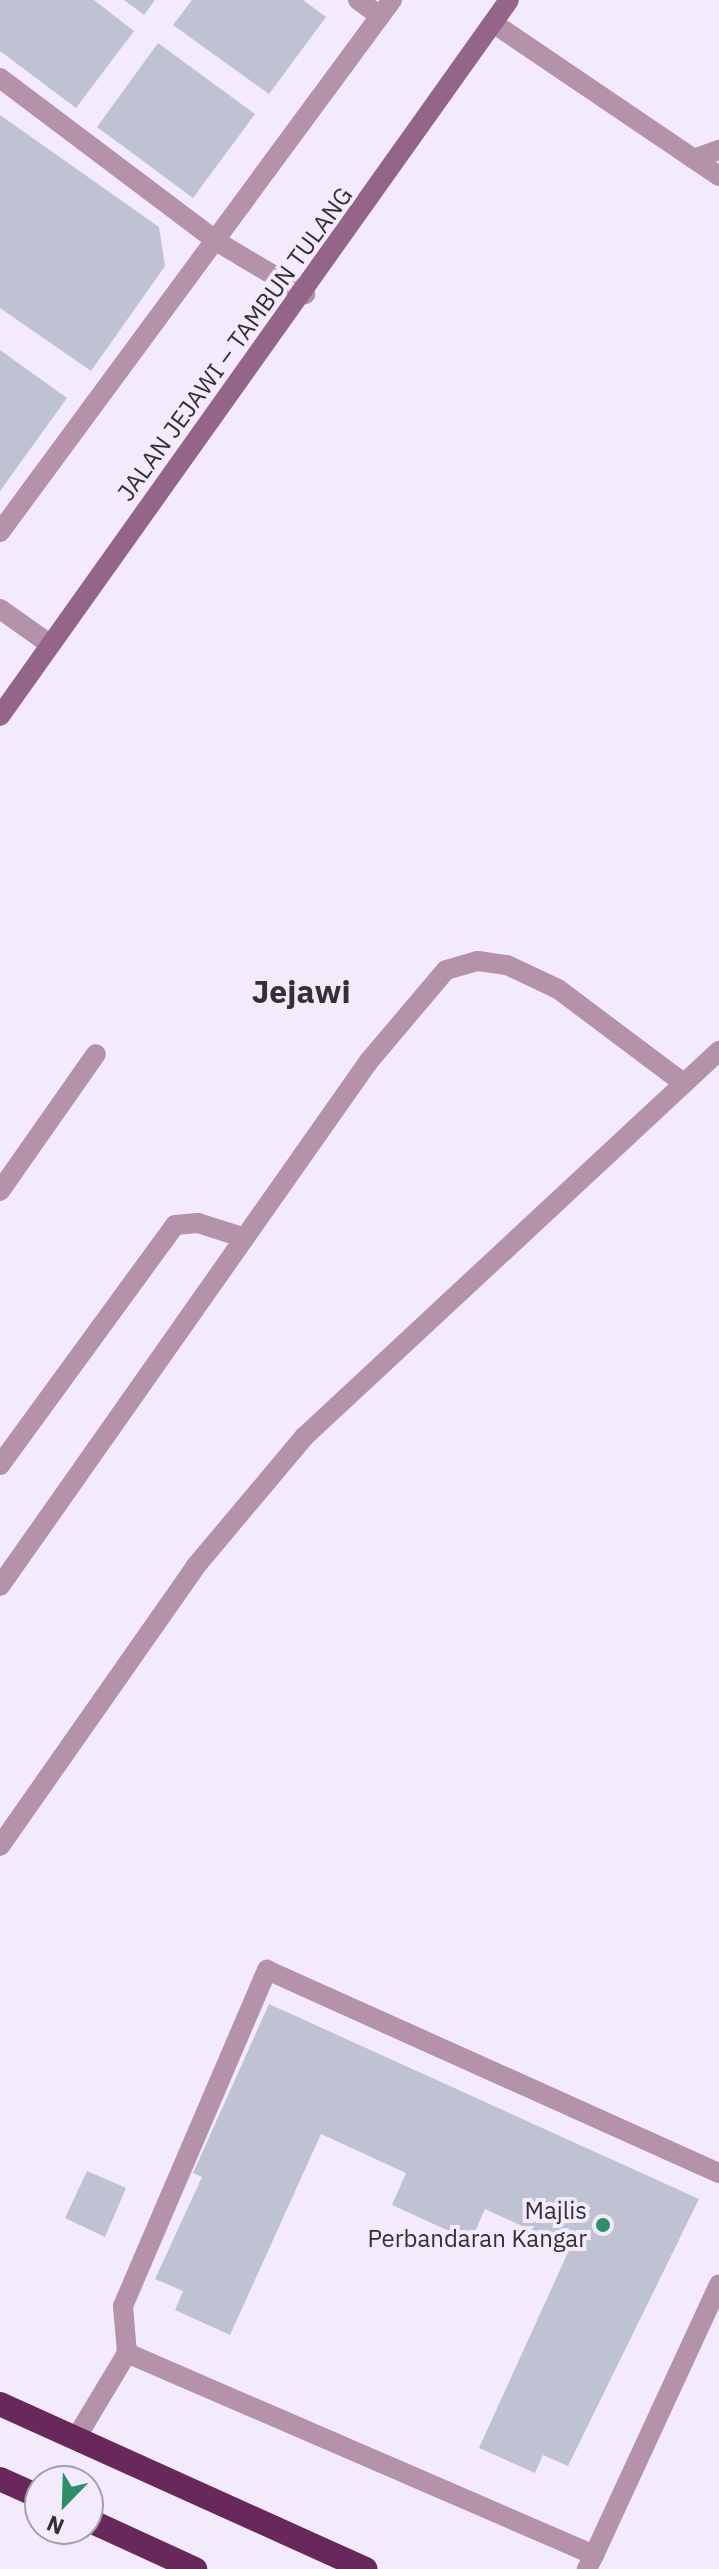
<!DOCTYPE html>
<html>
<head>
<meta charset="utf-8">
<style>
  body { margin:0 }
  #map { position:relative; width:719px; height:2569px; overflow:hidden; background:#f3ebfc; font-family:"IBM Plex Sans",sans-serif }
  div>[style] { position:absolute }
  .building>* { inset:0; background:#bfc2d3 }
  .lane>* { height:20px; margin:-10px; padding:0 10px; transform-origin:10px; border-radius:10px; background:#b392aa }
  .street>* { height:20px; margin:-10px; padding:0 10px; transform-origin:10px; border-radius:10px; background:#b392aa }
  .secondary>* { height:20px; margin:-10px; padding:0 10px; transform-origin:10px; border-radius:10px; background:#946589 }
  .highway>* { height:24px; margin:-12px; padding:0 12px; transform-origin:12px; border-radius:12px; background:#68285c }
  .dots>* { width:22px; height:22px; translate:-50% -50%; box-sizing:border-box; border:4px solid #f3ebfc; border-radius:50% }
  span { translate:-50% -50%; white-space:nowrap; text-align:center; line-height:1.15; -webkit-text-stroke:8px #f3ebfc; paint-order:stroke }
  .street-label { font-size:24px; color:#333036 }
  .poi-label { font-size:24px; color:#333036 }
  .right { translate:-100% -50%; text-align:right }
  .district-label { font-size:32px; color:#333036; font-weight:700 }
  .north { position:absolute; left:24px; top:2465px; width:80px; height:80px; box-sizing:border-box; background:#f3ebfc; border:2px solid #a6a0ad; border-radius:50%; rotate:203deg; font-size:22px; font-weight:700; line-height:32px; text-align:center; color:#333036 }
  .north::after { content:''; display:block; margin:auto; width:28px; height:36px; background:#2e8e67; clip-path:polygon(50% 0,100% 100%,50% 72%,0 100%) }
</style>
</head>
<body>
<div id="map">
  <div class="building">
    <i style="clip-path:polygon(0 0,94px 0,134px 31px,76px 108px,0 51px)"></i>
    <i style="clip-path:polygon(124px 0,155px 0,144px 15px)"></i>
    <i style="clip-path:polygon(192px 0,303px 0,326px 17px,269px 94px,173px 25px)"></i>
    <i style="clip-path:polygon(158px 43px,255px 114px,193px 198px,97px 127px)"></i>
    <i style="clip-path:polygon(0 115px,159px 227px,165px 266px,91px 371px,0 308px)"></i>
    <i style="clip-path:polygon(0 350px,67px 398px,0 491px)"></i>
    <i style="clip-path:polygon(269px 2004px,699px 2199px,568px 2466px,543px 2455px,535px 2473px,479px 2448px,570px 2248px,485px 2209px,471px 2241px,392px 2205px,406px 2173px,321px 2134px,230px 2335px,175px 2310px,183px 2291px,155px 2279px,202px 2177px,193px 2173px)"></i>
    <i style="clip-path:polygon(87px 2171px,126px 2188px,105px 2237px,65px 2218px)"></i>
  </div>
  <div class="lane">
    <i style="left:694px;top:159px;width:27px;rotate:-20deg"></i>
    <i style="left:0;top:1191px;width:167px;rotate:-55deg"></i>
    <i style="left:0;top:1465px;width:297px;rotate:-53.9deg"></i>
    <i style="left:175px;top:1225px;width:23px;rotate:-5deg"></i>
    <i style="left:198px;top:1223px;width:49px;rotate:17.7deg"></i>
    <i style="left:0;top:1586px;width:642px;rotate:-54.9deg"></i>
    <i style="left:369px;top:1061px;width:119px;rotate:-49.8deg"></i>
    <i style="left:446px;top:970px;width:33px;rotate:-16deg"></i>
    <i style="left:478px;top:961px;width:29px;rotate:8deg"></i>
    <i style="left:507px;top:965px;width:56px;rotate:25.2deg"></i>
    <i style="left:558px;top:989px;width:155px;rotate:36.9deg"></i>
    <i style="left:127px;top:2353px;width:47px;rotate:-94.9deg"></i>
    <i style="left:123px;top:2306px;width:366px;rotate:-66.8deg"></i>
    <i style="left:267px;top:1970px;width:495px;rotate:24.2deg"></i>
    <i style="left:76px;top:2438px;width:99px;rotate:-59deg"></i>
    <i style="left:127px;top:2353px;width:509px;rotate:23.39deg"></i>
    <i style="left:594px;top:2555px;width:16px;rotate:117deg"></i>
    <i style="left:594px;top:2555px;width:298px;rotate:-65.2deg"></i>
  </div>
  <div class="street">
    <i style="left:358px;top:0;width:27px;rotate:36deg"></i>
    <i style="left:493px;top:23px;width:273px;rotate:34.1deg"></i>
    <i style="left:0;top:78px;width:271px;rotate:37deg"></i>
    <i style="left:216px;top:241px;width:104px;rotate:30.8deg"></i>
    <i style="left:0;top:532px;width:661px;rotate:-53.62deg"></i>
    <i style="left:0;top:609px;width:62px;rotate:35.2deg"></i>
    <i style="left:0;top:1846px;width:340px;rotate:-55deg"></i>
    <i style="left:195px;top:1567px;width:170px;rotate:-50deg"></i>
    <i style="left:304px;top:1437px;width:567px;rotate:-42.93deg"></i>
  </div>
  <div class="secondary">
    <i style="left:0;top:716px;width:878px;rotate:-54.59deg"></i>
  </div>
  <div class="highway">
    <i style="left:0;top:2404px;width:401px;rotate:24.3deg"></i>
    <i style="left:0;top:2479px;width:44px;rotate:24.2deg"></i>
    <i style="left:88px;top:2520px;width:118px;rotate:24.6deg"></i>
  </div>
  <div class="dots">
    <i style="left:603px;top:2225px;background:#2e8e67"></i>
  </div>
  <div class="street-label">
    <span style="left:235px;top:344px;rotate:-54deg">JALAN JEJAWI – TAMBUN TULANG</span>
  </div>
  <div class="poi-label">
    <span class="right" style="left:587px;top:2225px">Majlis<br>Perbandaran Kangar</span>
  </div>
  <div class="district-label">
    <span style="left:301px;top:991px">Jejawi</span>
  </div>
  <div class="north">N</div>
</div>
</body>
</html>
